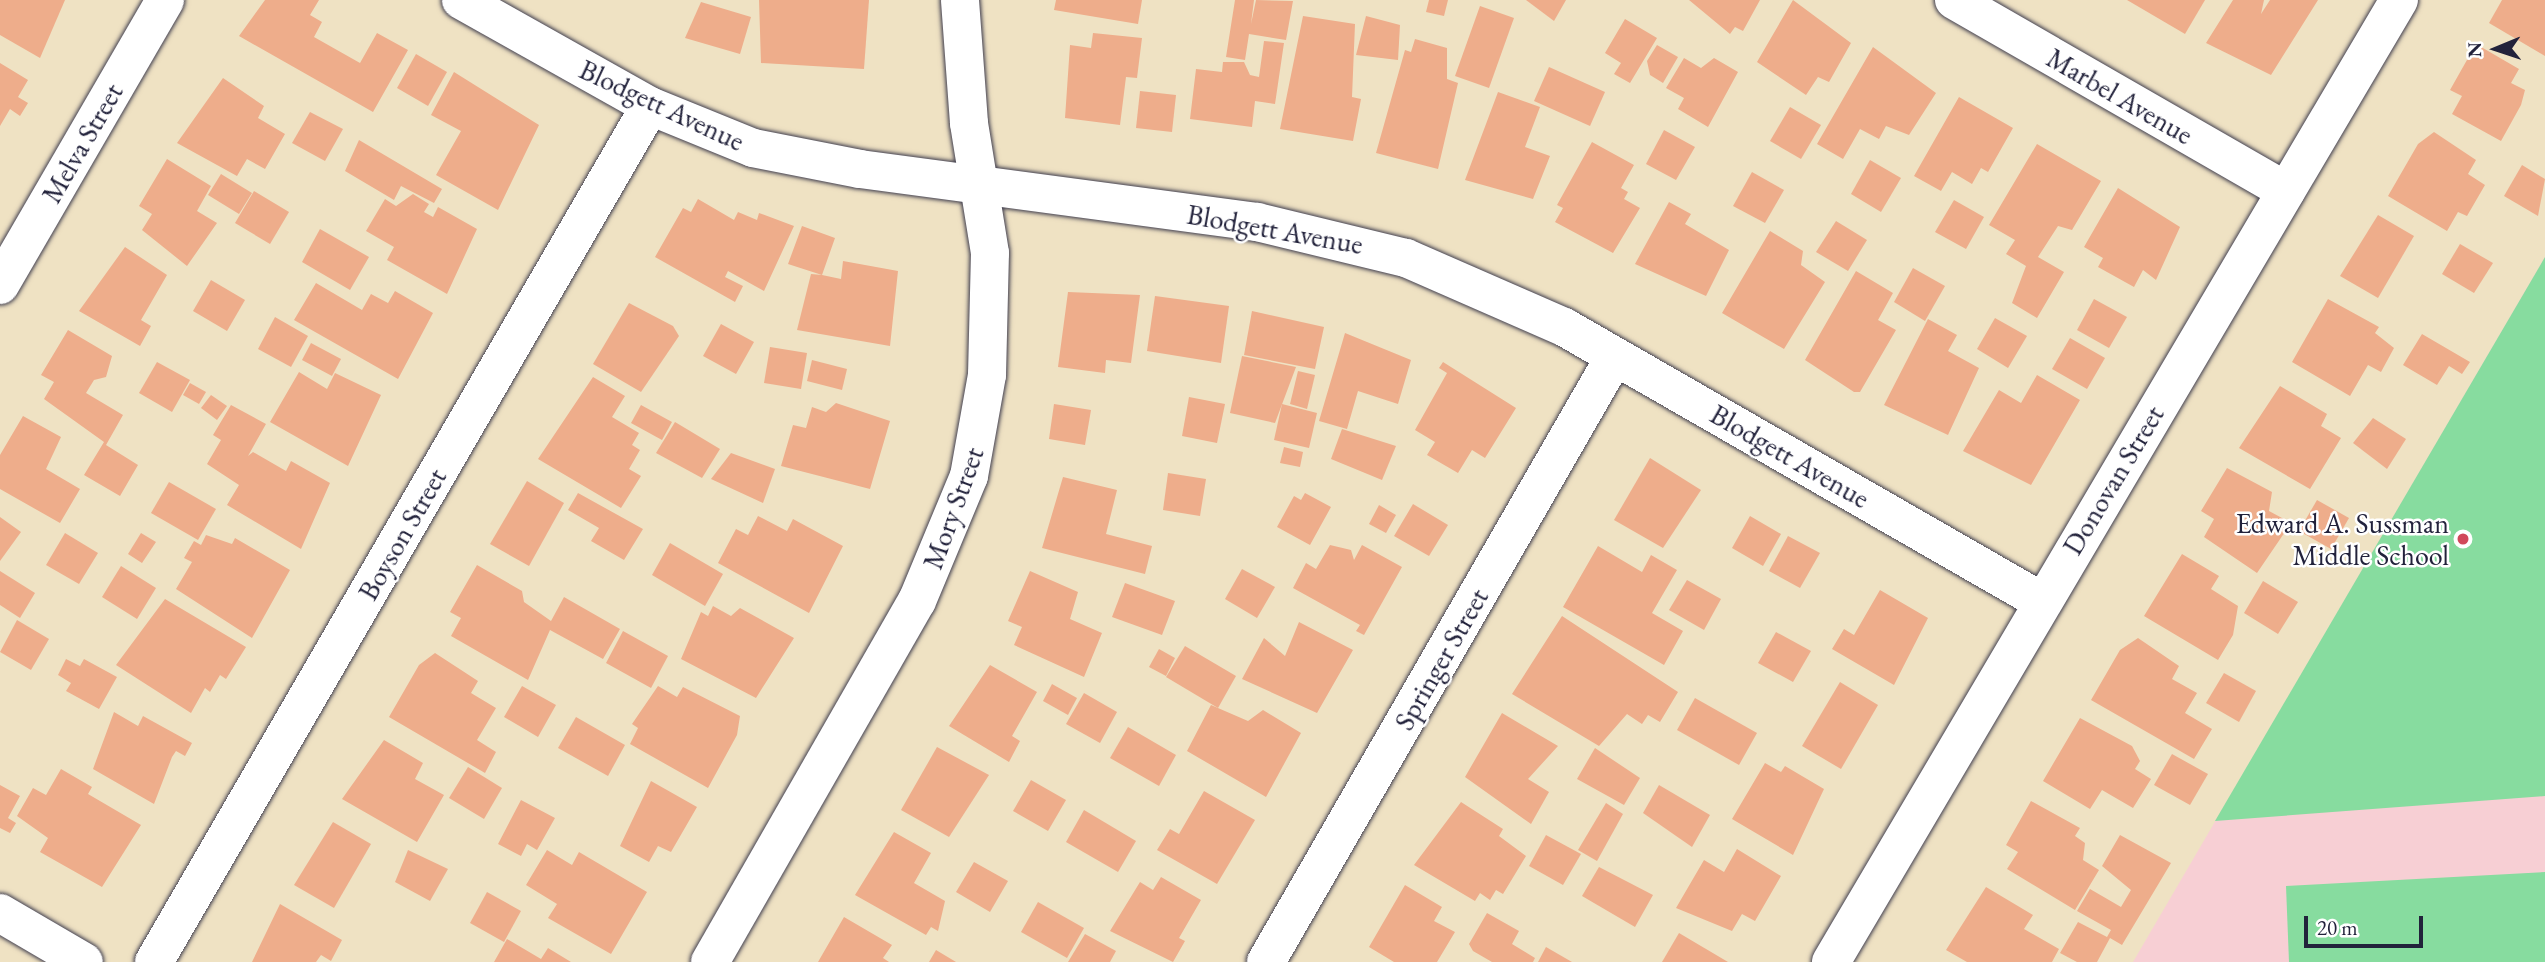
<!DOCTYPE html>
<html>
<head>
<meta charset="utf-8">
<style>
  body { margin:0 }
  #map { position:relative; width:2545px; height:962px; overflow:hidden; background:#efe2c3; font-family:"EB Garamond",serif }
  div>[style] { position:absolute }
  .built>* { inset:0; background:#f7cfd4 }
  .green>* { inset:0; background:#87dc9f }
  .building>* { inset:0; background:#eead8b }
  .roads { filter:drop-shadow(0 0 2px #413f4f) drop-shadow(0 0 2px #413f4f) }
  .minor>* { height:38px; margin:-19px; padding:0 19px; transform-origin:19px; border-radius:19px; background:#fff }
  .tertiary>* { height:38px; margin:-19px; padding:0 19px; transform-origin:19px; border-radius:19px; background:#fff }
  .dots>* { width:19px; height:19px; translate:-50% -50%; box-sizing:border-box; border:4px solid #fff; border-radius:50% }
  span { translate:-50% -50%; white-space:nowrap; text-align:center; line-height:1.15; -webkit-text-stroke:5px #fff; paint-order:stroke }
  .street-label { font-size:28px; color:#22223b }
  .poi-label { font-size:28px; color:#22223b }
  .right { translate:-100% -50%; text-align:right }
  .north { position:absolute; left:2461px; top:14px; width:70px; height:70px; -webkit-text-stroke:5px #fff; paint-order:stroke; rotate:268deg; font-size:19px; font-weight:700; line-height:28px; text-align:center; color:#22223b }
  .north::after { content:''; display:block; margin:auto; width:24px; height:32px; background:#22223b; clip-path:polygon(50% 0,100% 100%,50% 72%,0 100%) }
  .scale { position:absolute; left:2304px; top:916px; width:119px; height:32px; box-sizing:border-box; border:4px solid #22223b; border-top:0; padding-left:9px; font-size:21px; line-height:24px; white-space:nowrap; color:#22223b; -webkit-text-stroke:5px #fff; paint-order:stroke }
</style>
</head>
<body>
<div id="map">
  <div class="built">
    <i style="clip-path:polygon(2545px 257px,2545px 962px,2133px 962px)"></i>
  </div>
  <div class="green">
    <i style="clip-path:polygon(2545px 257px,2545px 796px,2215px 821px)"></i>
    <i style="clip-path:polygon(2545px 872px,2545px 962px,2289px 962px,2286px 886px)"></i>
  </div>
  <div class="building">
    <i style="clip-path:polygon(0 0,65px 0,40px 58px,0 35px)"></i>
    <i style="clip-path:polygon(265px 0,319px 0,310px 15px,322px 22px,314px 37px,360px 63px,377px 33px,408px 50px,373px 112px,239px 36px)"></i>
    <i style="clip-path:polygon(759px 0,869px 0,864px 69px,761px 63px)"></i>
    <i style="clip-path:polygon(1056px 0,1142px 0,1138px 24px,1054px 10px)"></i>
    <i style="clip-path:polygon(1235px 0,1254px 0,1251px 24px,1256px 0,1293px 1px,1286px 40px,1249px 34px,1245px 60px,1226px 57px)"></i>
    <i style="clip-path:polygon(1429px 0,1448px 0,1444px 16px,1426px 12px)"></i>
    <i style="clip-path:polygon(1526px 0,1566px 0,1554px 21px)"></i>
    <i style="clip-path:polygon(1689px 0,1760px 0,1743px 31px,1735px 27px,1730px 34px)"></i>
    <i style="clip-path:polygon(1793px 0,1851px 43px,1829px 82px,1818px 77px,1806px 95px,1757px 62px)"></i>
    <i style="clip-path:polygon(2127px 0,2205px 0,2185px 34px)"></i>
    <i style="clip-path:polygon(2233px 0,2264px 0,2261px 14px,2270px 0,2318px 0,2271px 75px,2206px 43px)"></i>
    <i style="clip-path:polygon(2502px 0,2545px 0,2545px 56px,2489px 23px)"></i>
    <i style="clip-path:polygon(701px 2px,751px 17px,740px 54px,685px 38px)"></i>
    <i style="clip-path:polygon(1480px 6px,1514px 18px,1489px 88px,1455px 76px)"></i>
    <i style="clip-path:polygon(1303px 16px,1355px 24px,1352px 97px,1361px 99px,1353px 141px,1280px 129px)"></i>
    <i style="clip-path:polygon(1366px 16px,1400px 25px,1398px 60px,1356px 55px)"></i>
    <i style="clip-path:polygon(1625px 19px,1657px 38px,1630px 83px,1614px 74px,1621px 63px,1605px 53px)"></i>
    <i style="clip-path:polygon(1093px 33px,1142px 38px,1137px 78px,1126px 77px,1120px 125px,1065px 118px,1070px 45px,1091px 48px)"></i>
    <i style="clip-path:polygon(1415px 39px,1447px 48px,1447px 79px,1458px 83px,1438px 169px,1376px 153px,1405px 50px,1411px 52px)"></i>
    <i style="clip-path:polygon(1264px 41px,1284px 43px,1275px 104px,1255px 101px,1252px 127px,1190px 119px,1196px 69px,1222px 72px,1223px 62px,1244px 62px,1250px 75px,1259px 77px)"></i>
    <i style="clip-path:polygon(2476px 44px,2519px 69px,2511px 83px,2525px 90px,2521px 105px,2501px 141px,2452px 114px,2462px 96px,2450px 90px)"></i>
    <i style="clip-path:polygon(1657px 45px,1678px 57px,1663px 83px,1650px 75px,1647px 61px)"></i>
    <i style="clip-path:polygon(1873px 47px,1936px 93px,1909px 135px,1886px 126px,1879px 139px,1860px 129px,1843px 159px,1817px 144px)"></i>
    <i style="clip-path:polygon(416px 54px,447px 72px,428px 106px,397px 88px)"></i>
    <i style="clip-path:polygon(1684px 58px,1701px 68px,1714px 58px,1738px 72px,1708px 127px,1678px 109px,1684px 98px,1666px 88px)"></i>
    <i style="clip-path:polygon(0 63px,28px 80px,18px 97px,28px 103px,20px 116px,10px 109px,0 126px)"></i>
    <i style="clip-path:polygon(1549px 67px,1605px 92px,1590px 126px,1534px 101px)"></i>
    <i style="clip-path:polygon(454px 72px,539px 125px,498px 210px,436px 175px,461px 131px,431px 115px)"></i>
    <i style="clip-path:polygon(223px 78px,264px 106px,258px 118px,285px 134px,265px 169px,247px 159px,237px 176px,177px 143px)"></i>
    <i style="clip-path:polygon(1140px 91px,1176px 95px,1172px 132px,1136px 128px)"></i>
    <i style="clip-path:polygon(1498px 92px,1540px 107px,1525px 147px,1550px 156px,1533px 199px,1465px 180px)"></i>
    <i style="clip-path:polygon(1959px 97px,2013px 128px,1988px 172px,1981px 168px,1972px 184px,1952px 172px,1941px 191px,1914px 176px)"></i>
    <i style="clip-path:polygon(1790px 107px,1821px 125px,1801px 159px,1770px 141px)"></i>
    <i style="clip-path:polygon(310px 112px,343px 129px,325px 161px,292px 143px)"></i>
    <i style="clip-path:polygon(1664px 130px,1695px 147px,1676px 180px,1646px 164px)"></i>
    <i style="clip-path:polygon(2434px 132px,2476px 160px,2468px 174px,2485px 185px,2467px 216px,2458px 212px,2447px 231px,2388px 196px,2418px 144px)"></i>
    <i style="clip-path:polygon(359px 140px,442px 189px,434px 203px,401px 186px,394px 200px,345px 171px)"></i>
    <i style="clip-path:polygon(1592px 142px,1634px 165px,1621px 188px,1628px 192px,1624px 199px,1640px 208px,1613px 253px,1555px 222px,1563px 208px,1557px 205px)"></i>
    <i style="clip-path:polygon(2037px 144px,2101px 181px,2072px 230px,2058px 226px,2038px 257px,2064px 272px,2037px 318px,2012px 303px,2026px 266px,2006px 254px,2015px 240px,1989px 225px)"></i>
    <i style="clip-path:polygon(167px 159px,211px 186px,197px 211px,217px 223px,187px 266px,142px 230px,152px 214px,139px 206px)"></i>
    <i style="clip-path:polygon(1870px 160px,1901px 178px,1881px 212px,1851px 194px)"></i>
    <i style="clip-path:polygon(2522px 165px,2545px 179px,2538px 216px,2504px 196px)"></i>
    <i style="clip-path:polygon(1752px 172px,1784px 190px,1765px 223px,1733px 206px)"></i>
    <i style="clip-path:polygon(221px 174px,252px 193px,239px 214px,208px 195px)"></i>
    <i style="clip-path:polygon(2118px 188px,2180px 227px,2156px 280px,2143px 270px,2134px 287px,2098px 267px,2103px 258px,2084px 247px)"></i>
    <i style="clip-path:polygon(254px 191px,289px 212px,270px 244px,235px 223px)"></i>
    <i style="clip-path:polygon(413px 194px,429px 204px,424px 212px,433px 217px,438px 207px,477px 229px,447px 294px,387px 260px,394px 247px,366px 231px,385px 199px,396px 206px)"></i>
    <i style="clip-path:polygon(698px 199px,734px 220px,738px 212px,757px 220px,759px 213px,794px 226px,764px 291px,728px 271px,725px 277px,743px 286px,735px 302px,655px 257px,683px 208px,691px 212px)"></i>
    <i style="clip-path:polygon(1954px 200px,1984px 217px,1966px 249px,1935px 232px)"></i>
    <i style="clip-path:polygon(1669px 202px,1691px 214px,1685px 224px,1729px 250px,1706px 296px,1635px 264px)"></i>
    <i style="clip-path:polygon(2378px 215px,2414px 236px,2378px 298px,2340px 276px)"></i>
    <i style="clip-path:polygon(1836px 221px,1867px 240px,1848px 271px,1816px 252px)"></i>
    <i style="clip-path:polygon(802px 226px,835px 238px,822px 275px,841px 279px,843px 261px,898px 271px,890px 346px,797px 330px,811px 274px,822px 275px,788px 264px)"></i>
    <i style="clip-path:polygon(320px 229px,369px 257px,350px 290px,302px 262px)"></i>
    <i style="clip-path:polygon(1770px 231px,1803px 251px,1801px 265px,1825px 282px,1784px 349px,1722px 313px)"></i>
    <i style="clip-path:polygon(2460px 244px,2493px 263px,2474px 293px,2442px 274px)"></i>
    <i style="clip-path:polygon(125px 247px,167px 275px,141px 320px,151px 326px,140px 346px,79px 311px)"></i>
    <i style="clip-path:polygon(1913px 268px,1945px 286px,1925px 321px,1894px 302px)"></i>
    <i style="clip-path:polygon(1856px 271px,1893px 293px,1878px 320px,1896px 330px,1860px 392px,1854px 392px,1805px 360px)"></i>
    <i style="clip-path:polygon(211px 280px,245px 300px,227px 331px,193px 311px)"></i>
    <i style="clip-path:polygon(316px 283px,362px 310px,371px 294px,388px 303px,395px 291px,433px 313px,398px 379px,294px 320px)"></i>
    <i style="clip-path:polygon(1068px 292px,1140px 295px,1131px 363px,1106px 360px,1105px 373px,1058px 367px)"></i>
    <i style="clip-path:polygon(1155px 296px,1229px 306px,1221px 363px,1147px 351px)"></i>
    <i style="clip-path:polygon(2094px 299px,2127px 317px,2109px 348px,2077px 330px)"></i>
    <i style="clip-path:polygon(2328px 299px,2379px 327px,2375px 333px,2394px 348px,2381px 372px,2368px 365px,2350px 396px,2292px 362px)"></i>
    <i style="clip-path:polygon(629px 303px,673px 326px,679px 336px,641px 392px,593px 364px)"></i>
    <i style="clip-path:polygon(1252px 311px,1324px 327px,1315px 369px,1244px 355px)"></i>
    <i style="clip-path:polygon(275px 317px,308px 336px,291px 367px,258px 349px)"></i>
    <i style="clip-path:polygon(1995px 318px,2027px 336px,2008px 368px,1977px 349px)"></i>
    <i style="clip-path:polygon(1928px 319px,1957px 335px,1948px 351px,1979px 368px,1948px 435px,1884px 405px)"></i>
    <i style="clip-path:polygon(721px 324px,754px 342px,736px 374px,703px 356px)"></i>
    <i style="clip-path:polygon(68px 330px,112px 356px,106px 377px,94px 380px,86px 393px,123px 415px,106px 445px,138px 465px,120px 496px,84px 475px,104px 442px,44px 399px,54px 382px,41px 375px)"></i>
    <i style="clip-path:polygon(1345px 333px,1411px 360px,1398px 404px,1358px 391px,1347px 429px,1319px 421px)"></i>
    <i style="clip-path:polygon(2422px 334px,2470px 362px,2462px 374px,2449px 366px,2437px 385px,2403px 365px)"></i>
    <i style="clip-path:polygon(2070px 338px,2105px 358px,2087px 389px,2052px 369px)"></i>
    <i style="clip-path:polygon(311px 343px,341px 359px,332px 376px,302px 360px)"></i>
    <i style="clip-path:polygon(770px 347px,807px 353px,801px 389px,764px 383px)"></i>
    <i style="clip-path:polygon(1242px 356px,1296px 367px,1275px 423px,1230px 413px)"></i>
    <i style="clip-path:polygon(812px 360px,847px 369px,842px 390px,807px 381px)"></i>
    <i style="clip-path:polygon(157px 362px,190px 380px,172px 412px,139px 393px)"></i>
    <i style="clip-path:polygon(1443px 362px,1516px 408px,1485px 458px,1472px 450px,1458px 473px,1427px 455px,1435px 442px,1415px 430px,1447px 373px,1439px 368px)"></i>
    <i style="clip-path:polygon(1298px 371px,1315px 375px,1307px 409px,1290px 404px)"></i>
    <i style="clip-path:polygon(299px 372px,327px 389px,335px 373px,381px 395px,348px 466px,270px 422px)"></i>
    <i style="clip-path:polygon(2037px 375px,2080px 400px,2031px 485px,1963px 451px,1999px 390px,2021px 403px)"></i>
    <i style="clip-path:polygon(593px 377px,625px 396px,612px 417px,639px 433px,632px 445px,640px 450px,629px 469px,641px 476px,621px 508px,538px 459px)"></i>
    <i style="clip-path:polygon(190px 383px,206px 392px,199px 404px,183px 395px)"></i>
    <i style="clip-path:polygon(2280px 386px,2327px 414px,2321px 426px,2341px 438px,2310px 489px,2239px 448px)"></i>
    <i style="clip-path:polygon(211px 395px,227px 406px,217px 420px,201px 408px)"></i>
    <i style="clip-path:polygon(1189px 397px,1225px 404px,1217px 443px,1182px 436px)"></i>
    <i style="clip-path:polygon(836px 403px,890px 421px,870px 489px,781px 466px,793px 425px,806px 428px,812px 407px,826px 412px)"></i>
    <i style="clip-path:polygon(1054px 404px,1091px 410px,1085px 445px,1049px 439px)"></i>
    <i style="clip-path:polygon(1282px 404px,1317px 413px,1309px 448px,1274px 440px)"></i>
    <i style="clip-path:polygon(231px 405px,266px 424px,248px 456px,253px 452px,286px 471px,291px 461px,330px 483px,301px 549px,227px 505px,239px 485px,207px 464px,221px 440px,213px 435px)"></i>
    <i style="clip-path:polygon(641px 405px,672px 422px,662px 440px,631px 423px)"></i>
    <i style="clip-path:polygon(23px 416px,61px 437px,46px 469px,80px 489px,60px 523px,0 489px,0 455px)"></i>
    <i style="clip-path:polygon(2373px 418px,2406px 439px,2387px 469px,2353px 443px)"></i>
    <i style="clip-path:polygon(675px 422px,720px 449px,702px 478px,656px 453px)"></i>
    <i style="clip-path:polygon(1342px 429px,1396px 446px,1382px 480px,1331px 459px)"></i>
    <i style="clip-path:polygon(1284px 447px,1303px 452px,1300px 467px,1280px 463px)"></i>
    <i style="clip-path:polygon(731px 453px,775px 469px,763px 503px,711px 479px)"></i>
    <i style="clip-path:polygon(1650px 458px,1701px 490px,1663px 548px,1614px 520px)"></i>
    <i style="clip-path:polygon(2227px 468px,2272px 492px,2269px 511px,2291px 523px,2257px 573px,2204px 537px,2214px 519px,2201px 511px)"></i>
    <i style="clip-path:polygon(1168px 473px,1206px 479px,1200px 516px,1163px 510px)"></i>
    <i style="clip-path:polygon(1063px 477px,1117px 490px,1106px 534px,1152px 546px,1145px 574px,1042px 548px)"></i>
    <i style="clip-path:polygon(527px 481px,564px 503px,529px 566px,490px 544px)"></i>
    <i style="clip-path:polygon(169px 482px,216px 509px,198px 540px,151px 513px)"></i>
    <i style="clip-path:polygon(578px 493px,643px 529px,624px 560px,591px 541px,599px 528px,568px 510px)"></i>
    <i style="clip-path:polygon(1305px 493px,1331px 507px,1310px 545px,1277px 527px,1294px 496px,1301px 500px)"></i>
    <i style="clip-path:polygon(2317px 500px,2349px 518px,2331px 549px,2299px 531px)"></i>
    <i style="clip-path:polygon(1413px 504px,1448px 525px,1429px 556px,1394px 536px)"></i>
    <i style="clip-path:polygon(1379px 505px,1396px 515px,1386px 533px,1369px 524px)"></i>
    <i style="clip-path:polygon(758px 516px,787px 531px,793px 519px,843px 546px,809px 613px,718px 563px,736px 529px,748px 535px)"></i>
    <i style="clip-path:polygon(1750px 516px,1781px 534px,1763px 566px,1732px 548px)"></i>
    <i style="clip-path:polygon(0 517px,21px 532px,0 561px)"></i>
    <i style="clip-path:polygon(65px 533px,98px 553px,79px 584px,46px 565px)"></i>
    <i style="clip-path:polygon(141px 533px,156px 542px,142px 563px,128px 554px)"></i>
    <i style="clip-path:polygon(206px 535px,232px 544px,235px 538px,290px 570px,252px 638px,176px 589px,192px 562px,184px 558px,194px 541px,201px 545px)"></i>
    <i style="clip-path:polygon(1788px 536px,1820px 553px,1800px 588px,1769px 571px)"></i>
    <i style="clip-path:polygon(670px 543px,723px 574px,705px 606px,652px 575px)"></i>
    <i style="clip-path:polygon(1330px 545px,1351px 550px,1354px 560px,1362px 545px,1402px 567px,1364px 635px,1356px 631px,1360px 625px,1293px 588px,1306px 563px,1316px 569px)"></i>
    <i style="clip-path:polygon(1598px 546px,1642px 572px,1651px 555px,1677px 570px,1652px 613px,1683px 631px,1664px 665px,1563px 607px)"></i>
    <i style="clip-path:polygon(2182px 554px,2219px 576px,2211px 589px,2238px 606px,2233px 635px,2218px 660px,2144px 616px)"></i>
    <i style="clip-path:polygon(477px 565px,522px 591px,524px 602px,551px 621px,564px 597px,620px 629px,603px 659px,550px 630px,528px 680px,451px 636px,461px 618px,450px 612px)"></i>
    <i style="clip-path:polygon(121px 566px,156px 588px,137px 619px,102px 597px)"></i>
    <i style="clip-path:polygon(1242px 569px,1275px 587px,1257px 618px,1225px 599px)"></i>
    <i style="clip-path:polygon(0 571px,35px 593px,20px 618px,0 605px)"></i>
    <i style="clip-path:polygon(1030px 571px,1078px 592px,1070px 619px,1102px 633px,1084px 677px,1014px 645px,1022px 627px,1008px 621px)"></i>
    <i style="clip-path:polygon(1687px 580px,1721px 599px,1704px 630px,1669px 610px)"></i>
    <i style="clip-path:polygon(2263px 581px,2298px 602px,2278px 634px,2244px 613px)"></i>
    <i style="clip-path:polygon(1125px 583px,1175px 601px,1162px 635px,1112px 617px)"></i>
    <i style="clip-path:polygon(1880px 590px,1928px 618px,1894px 685px,1832px 649px,1844px 629px,1854px 635px)"></i>
    <i style="clip-path:polygon(165px 599px,246px 647px,226px 679px,220px 675px,210px 692px,205px 688px,191px 713px,116px 665px)"></i>
    <i style="clip-path:polygon(713px 606px,731px 616px,740px 608px,794px 638px,756px 698px,681px 659px,701px 612px,708px 616px)"></i>
    <i style="clip-path:polygon(1562px 616px,1678px 692px,1660px 722px,1648px 715px,1642px 724px,1627px 714px,1599px 746px,1512px 694px)"></i>
    <i style="clip-path:polygon(17px 620px,49px 639px,31px 670px,0 652px)"></i>
    <i style="clip-path:polygon(1299px 622px,1353px 650px,1317px 713px,1242px 679px,1264px 638px,1285px 656px)"></i>
    <i style="clip-path:polygon(623px 631px,668px 656px,651px 688px,606px 663px)"></i>
    <i style="clip-path:polygon(1776px 632px,1811px 651px,1793px 682px,1758px 663px)"></i>
    <i style="clip-path:polygon(2138px 638px,2179px 666px,2172px 679px,2197px 693px,2185px 713px,2212px 729px,2194px 759px,2091px 700px,2120px 650px)"></i>
    <i style="clip-path:polygon(1185px 646px,1236px 676px,1218px 708px,1166px 677px)"></i>
    <i style="clip-path:polygon(1159px 649px,1175px 658px,1166px 676px,1149px 667px)"></i>
    <i style="clip-path:polygon(435px 653px,478px 681px,471px 693px,496px 708px,477px 740px,496px 752px,485px 773px,389px 717px,419px 665px)"></i>
    <i style="clip-path:polygon(66px 659px,80px 666px,84px 659px,117px 677px,99px 709px,66px 691px,71px 683px,58px 675px)"></i>
    <i style="clip-path:polygon(990px 665px,1037px 692px,1012px 736px,1020px 741px,1009px 762px,949px 726px)"></i>
    <i style="clip-path:polygon(2224px 673px,2256px 691px,2239px 722px,2206px 703px)"></i>
    <i style="clip-path:polygon(1840px 682px,1878px 705px,1841px 769px,1802px 746px)"></i>
    <i style="clip-path:polygon(1052px 684px,1077px 698px,1068px 715px,1043px 701px)"></i>
    <i style="clip-path:polygon(522px 686px,556px 705px,538px 737px,504px 717px)"></i>
    <i style="clip-path:polygon(658px 686px,677px 697px,683px 687px,740px 716px,737px 735px,708px 788px,630px 744px,638px 728px,632px 724px)"></i>
    <i style="clip-path:polygon(1084px 693px,1117px 712px,1100px 743px,1066px 724px)"></i>
    <i style="clip-path:polygon(1695px 698px,1757px 733px,1739px 765px,1677px 730px)"></i>
    <i style="clip-path:polygon(1211px 705px,1248px 721px,1263px 710px,1301px 733px,1266px 797px,1187px 751px)"></i>
    <i style="clip-path:polygon(114px 712px,138px 726px,143px 716px,192px 743px,185px 756px,176px 751px,172px 757px,154px 804px,93px 769px)"></i>
    <i style="clip-path:polygon(1502px 713px,1558px 746px,1528px 779px,1549px 792px,1531px 824px,1465px 777px)"></i>
    <i style="clip-path:polygon(576px 717px,625px 745px,608px 776px,558px 748px)"></i>
    <i style="clip-path:polygon(2080px 718px,2132px 746px,2140px 761px,2135px 769px,2151px 779px,2133px 808px,2102px 790px,2090px 809px,2043px 781px)"></i>
    <i style="clip-path:polygon(1128px 727px,1176px 755px,1159px 786px,1110px 758px)"></i>
    <i style="clip-path:polygon(384px 740px,423px 763px,415px 779px,444px 795px,417px 842px,342px 799px)"></i>
    <i style="clip-path:polygon(937px 747px,989px 775px,949px 837px,901px 810px)"></i>
    <i style="clip-path:polygon(1595px 748px,1640px 778px,1624px 805px,1577px 779px)"></i>
    <i style="clip-path:polygon(2172px 754px,2208px 774px,2190px 805px,2154px 785px)"></i>
    <i style="clip-path:polygon(1765px 763px,1781px 772px,1785px 766px,1824px 789px,1793px 855px,1732px 819px)"></i>
    <i style="clip-path:polygon(468px 767px,502px 788px,484px 819px,449px 798px)"></i>
    <i style="clip-path:polygon(61px 769px,92px 787px,88px 794px,141px 825px,102px 887px,40px 852px,48px 838px,17px 816px,33px 788px,46px 795px)"></i>
    <i style="clip-path:polygon(1031px 780px,1066px 800px,1048px 831px,1013px 811px)"></i>
    <i style="clip-path:polygon(651px 781px,697px 807px,671px 852px,658px 846px,649px 862px,620px 846px)"></i>
    <i style="clip-path:polygon(0 785px,20px 796px,8px 818px,16px 823px,10px 833px,0 828px)"></i>
    <i style="clip-path:polygon(1659px 785px,1710px 815px,1692px 847px,1643px 813px)"></i>
    <i style="clip-path:polygon(1204px 791px,1255px 820px,1217px 884px,1157px 850px,1170px 829px,1179px 834px)"></i>
    <i style="clip-path:polygon(521px 800px,555px 818px,537px 850px,527px 844px,521px 856px,498px 844px)"></i>
    <i style="clip-path:polygon(2031px 801px,2080px 828px,2075px 836px,2085px 843px,2083px 860px,2099px 870px,2075px 910px,2007px 869px,2018px 852px,2006px 845px)"></i>
    <i style="clip-path:polygon(1461px 802px,1503px 829px,1499px 836px,1526px 856px,1503px 894px,1496px 890px,1490px 900px,1480px 893px,1475px 901px,1414px 865px)"></i>
    <i style="clip-path:polygon(1606px 803px,1623px 814px,1597px 861px,1578px 850px)"></i>
    <i style="clip-path:polygon(1084px 810px,1136px 841px,1118px 872px,1066px 842px)"></i>
    <i style="clip-path:polygon(333px 822px,371px 844px,334px 908px,294px 885px)"></i>
    <i style="clip-path:polygon(894px 832px,931px 853px,914px 883px,945px 901px,938px 931px,931px 927px,926px 935px,855px 895px)"></i>
    <i style="clip-path:polygon(1546px 835px,1581px 854px,1563px 885px,1529px 866px)"></i>
    <i style="clip-path:polygon(2120px 835px,2171px 863px,2122px 945px,2110px 938px,2097px 962px,2077px 962px,2060px 953px,2078px 922px,2107px 937px,2111px 930px,2077px 911px,2090px 889px,2121px 907px,2131px 890px,2102px 866px)"></i>
    <i style="clip-path:polygon(1737px 849px,1781px 876px,1755px 921px,1742px 914px,1732px 931px,1676px 908px,1704px 860px,1724px 872px)"></i>
    <i style="clip-path:polygon(408px 850px,448px 869px,430px 901px,395px 882px)"></i>
    <i style="clip-path:polygon(547px 850px,572px 865px,579px 852px,647px 892px,611px 954px,548px 918px,557px 904px,526px 885px)"></i>
    <i style="clip-path:polygon(974px 862px,1008px 881px,990px 912px,956px 892px)"></i>
    <i style="clip-path:polygon(1599px 867px,1653px 895px,1635px 927px,1582px 896px)"></i>
    <i style="clip-path:polygon(1161px 877px,1201px 900px,1179px 938px,1185px 941px,1173px 962px,1110px 931px,1140px 882px,1153px 890px)"></i>
    <i style="clip-path:polygon(1405px 885px,1442px 907px,1434px 921px,1455px 932px,1437px 962px,1394px 962px,1369px 947px)"></i>
    <i style="clip-path:polygon(1986px 887px,2033px 915px,2024px 929px,2059px 949px,2052px 962px,1967px 962px,1946px 950px)"></i>
    <i style="clip-path:polygon(487px 892px,521px 911px,504px 942px,470px 923px)"></i>
    <i style="clip-path:polygon(1038px 902px,1084px 928px,1067px 958px,1021px 932px)"></i>
    <i style="clip-path:polygon(280px 904px,342px 940px,331px 961px,321px 955px,316px 962px,252px 962px)"></i>
    <i style="clip-path:polygon(1487px 913px,1519px 931px,1512px 944px,1535px 958px,1533px 962px,1492px 962px,1473px 951px,1469px 944px)"></i>
    <i style="clip-path:polygon(844px 917px,892px 945px,883px 958px,889px 962px,818px 962px)"></i>
    <i style="clip-path:polygon(1679px 933px,1728px 962px,1662px 962px)"></i>
    <i style="clip-path:polygon(1085px 934px,1116px 951px,1110px 962px,1068px 962px)"></i>
    <i style="clip-path:polygon(507px 939px,541px 959px,548px 948px,571px 962px,494px 962px)"></i>
    <i style="clip-path:polygon(1546px 947px,1572px 962px,1538px 962px)"></i>
    <i style="clip-path:polygon(936px 950px,956px 962px,929px 962px)"></i>
  </div>
  <div class="roads">
    <div class="minor">
      <i style="left:461px;top:0;width:217px;rotate:29.3deg"></i>
      <i style="left:650px;top:106px;width:111px;rotate:22.2deg"></i>
      <i style="left:753px;top:148px;width:109px;rotate:11.1deg"></i>
      <i style="left:860px;top:169px;width:401px;rotate:7.6deg"></i>
      <i style="left:1257px;top:222px;width:153px;rotate:13.6deg"></i>
      <i style="left:1406px;top:258px;width:172px;rotate:23.6deg"></i>
      <i style="left:1564px;top:327px;width:550px;rotate:29.87deg"></i>
      <i style="left:1954px;top:0;width:383px;rotate:29.9deg"></i>
      <i style="left:0;top:285px;width:329px;rotate:-59.9deg"></i>
      <i style="left:154px;top:962px;width:989px;rotate:-59.91deg"></i>
      <i style="left:710px;top:962px;width:416px;rotate:-60.2deg"></i>
      <i style="left:917px;top:601px;width:135px;rotate:-67.4deg"></i>
      <i style="left:969px;top:476px;width:103px;rotate:-79.9deg"></i>
      <i style="left:987px;top:375px;width:122px;rotate:-88.6deg"></i>
      <i style="left:990px;top:253px;width:132px;rotate:-99.2deg"></i>
      <i style="left:969px;top:123px;width:123px;rotate:-94.2deg"></i>
      <i style="left:1266px;top:962px;width:699px;rotate:-60.06deg"></i>
      <i style="left:1831px;top:962px;width:1117px;rotate:-59.44deg"></i>
    </div>
    <div class="tertiary">
      <i style="left:0;top:913px;width:97px;rotate:30.3deg"></i>
    </div>
  </div>
  <div class="dots">
    <i style="left:2463px;top:539px;background:#d1495b"></i>
  </div>
  <div class="street-label">
    <span style="left:2120px;top:96px;rotate:30deg">Marbel Avenue</span>
    <span style="left:662px;top:105px;rotate:25deg">Blodgett Avenue</span>
    <span style="left:82px;top:143px;rotate:-60deg">Melva Street</span>
    <span style="left:1275px;top:229px;rotate:10deg">Blodgett Avenue</span>
    <span style="left:1790px;top:456px;rotate:30deg">Blodgett Avenue</span>
    <span style="left:2113px;top:480px;rotate:-59deg">Donovan Street</span>
    <span style="left:953px;top:508px;rotate:-70deg">Mory Street</span>
    <span style="left:402px;top:534px;rotate:-60deg">Boyson Street</span>
    <span style="left:1441px;top:659px;rotate:-60deg">Springer Street</span>
  </div>
  <div class="poi-label">
    <span class="right" style="left:2449px;top:539px">Edward A. Sussman<br>Middle School</span>
  </div>
  <div class="north">N</div>
  <div class="scale">20 m</div>
</div>
</body>
</html>
